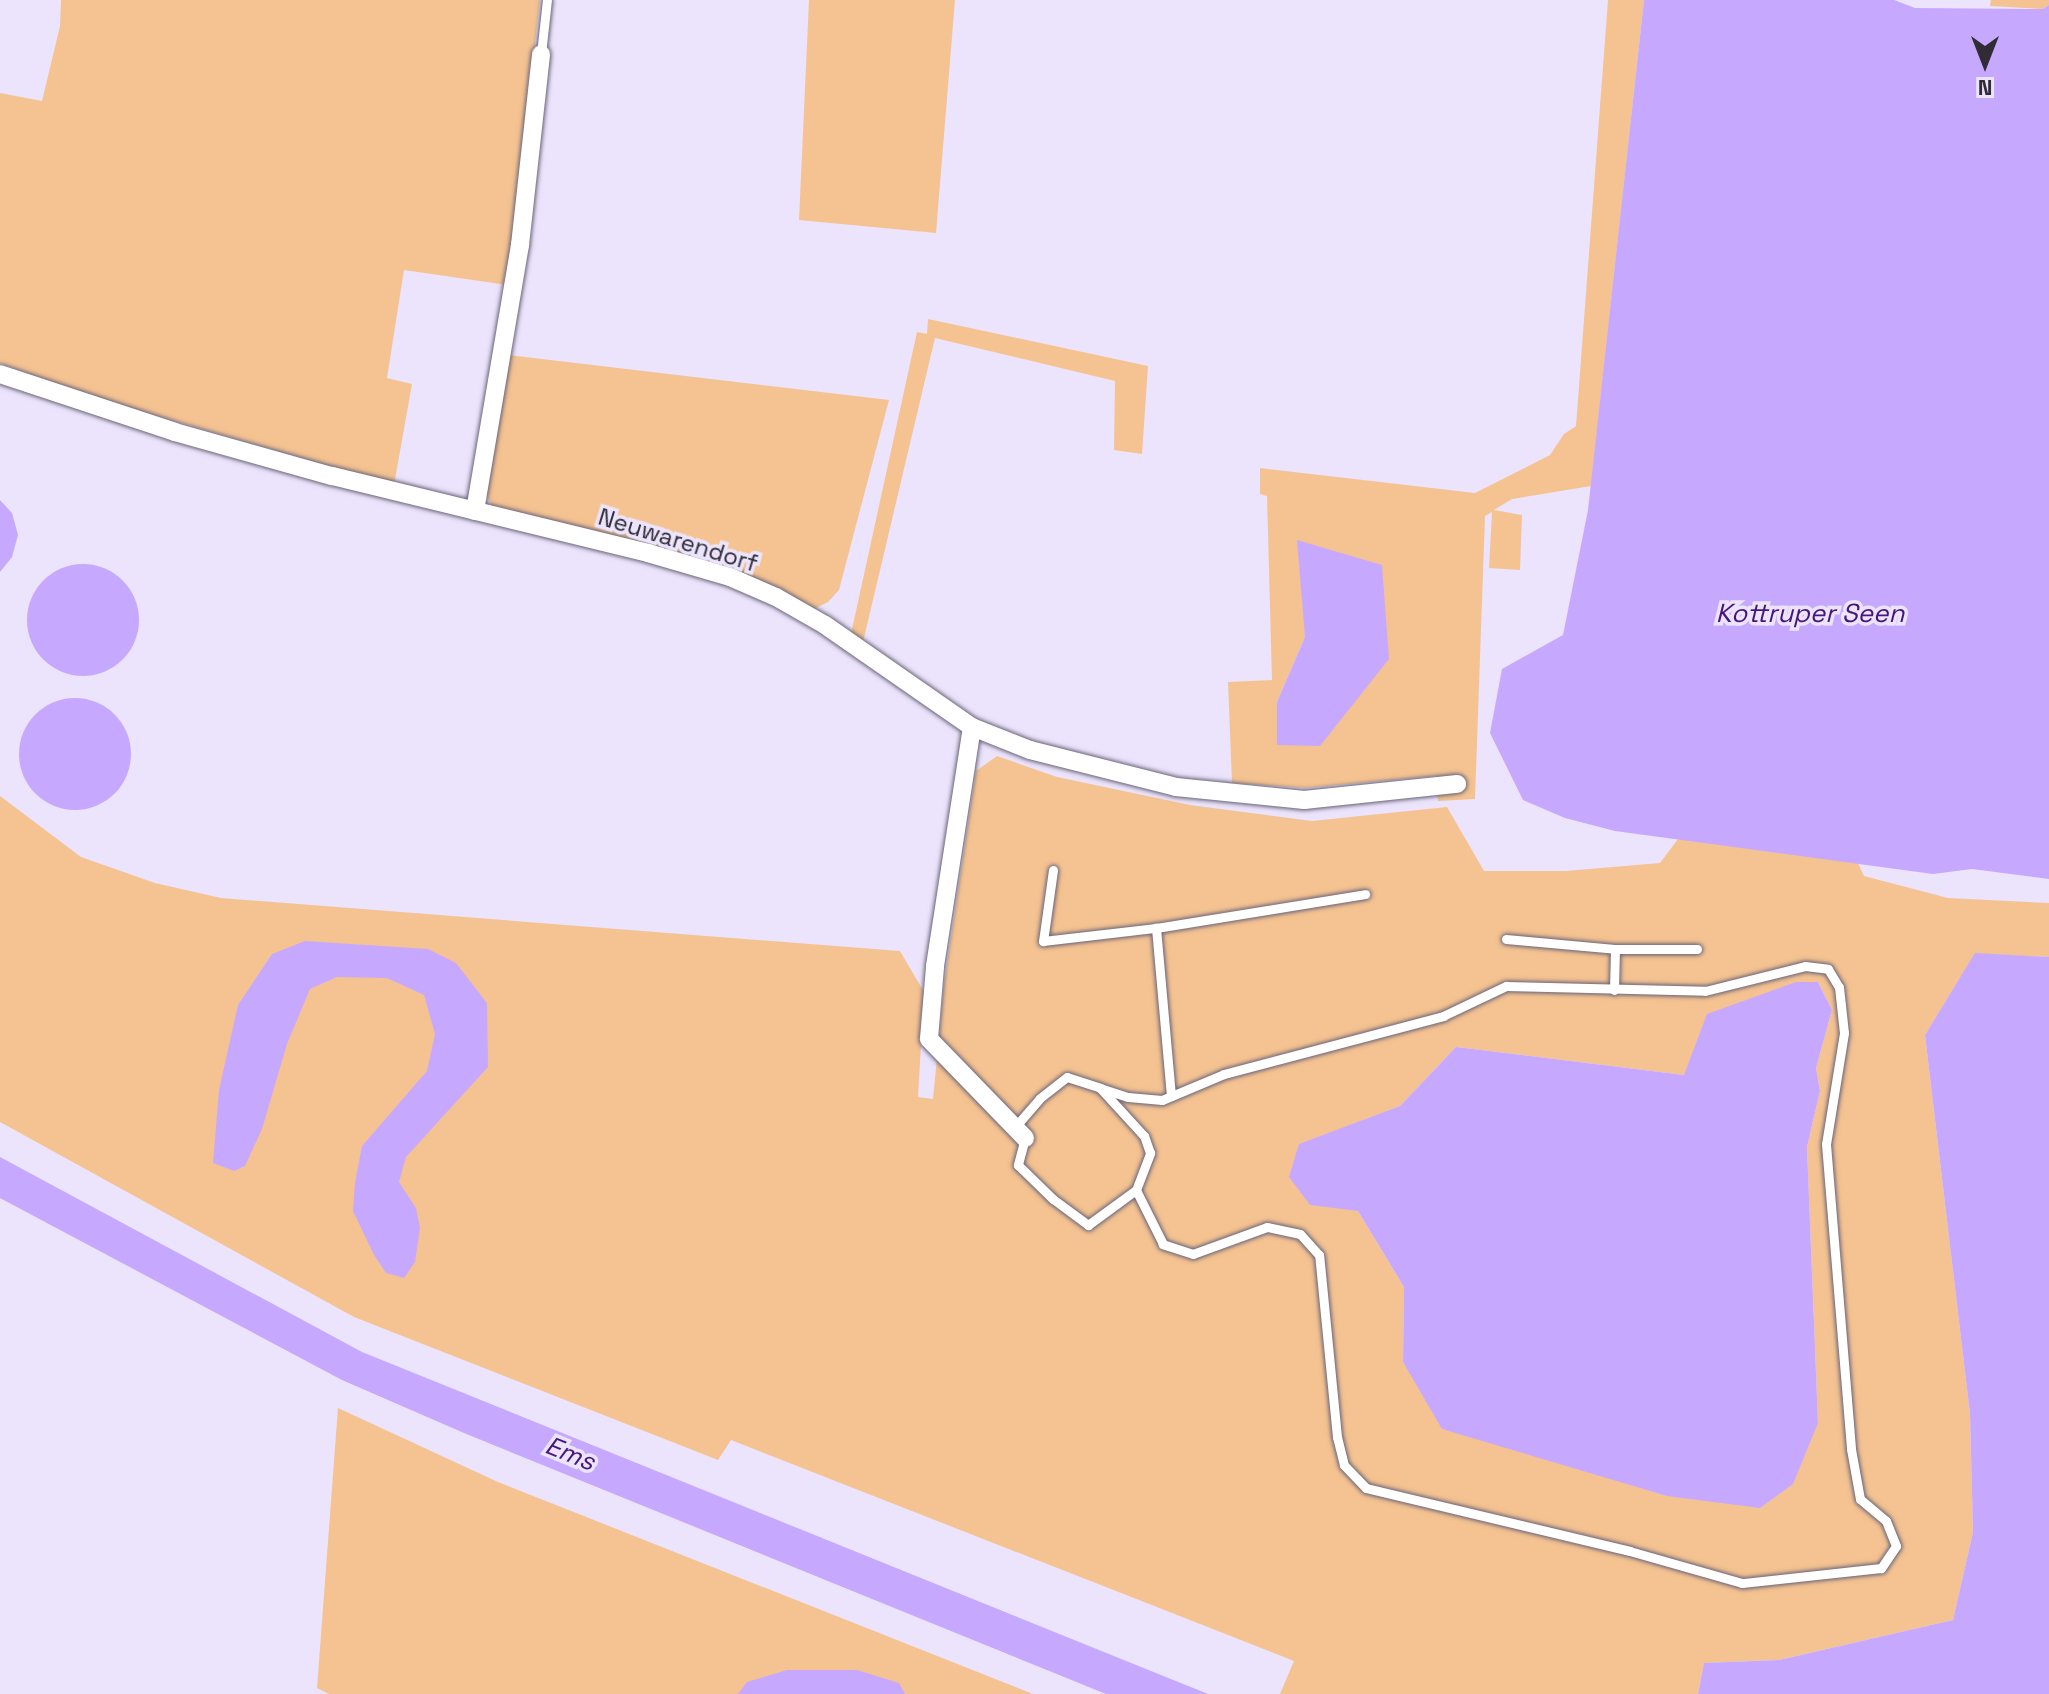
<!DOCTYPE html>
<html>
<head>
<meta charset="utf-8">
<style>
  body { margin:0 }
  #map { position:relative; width:2049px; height:1694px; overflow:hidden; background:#ebe4fc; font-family:"Space Grotesk",sans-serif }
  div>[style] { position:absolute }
  .green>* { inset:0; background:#f5c391 }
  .water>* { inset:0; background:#c7a8ff }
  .round { border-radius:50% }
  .roads { filter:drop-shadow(0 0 2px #6a6479) drop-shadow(0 0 2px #6a6479) }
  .service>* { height:9px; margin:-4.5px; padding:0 4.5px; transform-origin:4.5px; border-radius:4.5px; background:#fff }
  .minor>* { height:18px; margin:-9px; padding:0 9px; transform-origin:9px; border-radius:9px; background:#fff }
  span { translate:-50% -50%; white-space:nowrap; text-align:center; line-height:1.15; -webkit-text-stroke:7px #ebe4fc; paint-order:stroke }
  .street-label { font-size:24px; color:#2f2c36 }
  .water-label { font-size:26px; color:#46167a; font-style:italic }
  .north { position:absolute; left:1945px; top:24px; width:80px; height:80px; -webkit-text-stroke:6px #ebe4fc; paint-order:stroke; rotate:180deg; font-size:22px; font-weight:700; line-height:32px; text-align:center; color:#2f2c36 }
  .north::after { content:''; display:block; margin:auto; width:28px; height:36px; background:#2f2c36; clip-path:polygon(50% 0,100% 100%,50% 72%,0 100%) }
</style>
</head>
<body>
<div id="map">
  <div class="green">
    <i style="clip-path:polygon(61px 0,540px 0,507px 285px,404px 270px,387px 378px,412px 384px,394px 485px,86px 395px,0 363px,0 93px,42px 101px,60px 26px)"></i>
    <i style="clip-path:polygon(809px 0,955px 0,936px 233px,799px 220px)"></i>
    <i style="clip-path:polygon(evenodd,1608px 0,1644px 0,1591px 486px,1512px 499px,1494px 510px,1522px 515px,1520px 570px,1489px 568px,1492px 512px,1485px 516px,1475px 799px,1438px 801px,1436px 776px,1305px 788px,1232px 783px,1228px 682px,1272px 680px,1267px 496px,1260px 494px,1260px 468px,1475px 493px,1550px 455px,1564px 434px,1576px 426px,1608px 0,1305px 637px,1277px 744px,1277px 702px,1305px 637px)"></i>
    <i style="clip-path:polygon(1991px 0,2049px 0,2049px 5px,2043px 9px,1990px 6px)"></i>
    <i style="clip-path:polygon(928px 319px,1148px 366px,1142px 454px,1114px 450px,1115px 381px,935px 338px,863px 642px,851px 634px,917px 332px,927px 334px)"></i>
    <i style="clip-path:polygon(508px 355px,889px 400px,839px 590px,828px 602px,814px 609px,493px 508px,485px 492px)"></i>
    <i style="clip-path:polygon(evenodd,997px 756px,1057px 777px,1190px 805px,1312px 821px,1447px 807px,1484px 871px,1566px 871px,1660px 863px,1678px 839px,1857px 861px,1864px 876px,1948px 898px,2049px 903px,2049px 957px,1975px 954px,1925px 1035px,1970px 1414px,1973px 1532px,1953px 1620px,1779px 1660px,1704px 1663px,1698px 1694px,1280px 1694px,1294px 1661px,731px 1440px,718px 1460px,354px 1317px,0 1122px,0 796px,81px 857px,155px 883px,221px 898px,900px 951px,924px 992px,918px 1097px,933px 1099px,944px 984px,976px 771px,997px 756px,1818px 982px,1832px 1010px,1816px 1068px,1820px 1091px,1807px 1147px,1818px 1423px,1419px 1387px,1403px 1362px,1404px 1287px,1358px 1211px,1299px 1145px,1400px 1106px,1456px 1047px,1684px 1075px,1818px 982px)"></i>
    <i style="clip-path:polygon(338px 1408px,498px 1482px,1033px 1694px,329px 1694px,317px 1688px)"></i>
  </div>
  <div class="water">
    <i style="clip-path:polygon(1644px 0,1894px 0,1915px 8px,2043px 9px,2049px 5px,2049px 879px,1972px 869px,1933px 874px,1615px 831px,1565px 818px,1523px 800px,1490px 733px,1502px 669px,1563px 635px,1588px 510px)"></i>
    <i style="clip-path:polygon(0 500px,12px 513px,18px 535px,12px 557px,0 572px)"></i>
    <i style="clip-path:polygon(1297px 540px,1382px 565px,1389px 659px,1320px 746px,1277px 745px,1277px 702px,1305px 637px)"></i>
    <i class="round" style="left:27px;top:564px;width:112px;height:112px"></i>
    <i class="round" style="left:19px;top:698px;width:112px;height:112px"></i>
    <i style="clip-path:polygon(305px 941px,428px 949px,456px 963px,487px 1003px,488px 1067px,406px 1157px,399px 1182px,416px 1208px,420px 1228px,415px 1262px,404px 1278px,386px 1273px,374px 1255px,353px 1211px,355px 1183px,362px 1146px,427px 1071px,435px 1034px,424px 995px,387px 978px,337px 977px,310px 989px,287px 1044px,262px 1129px,245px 1166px,234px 1171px,213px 1163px,219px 1090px,238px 1005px,272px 954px)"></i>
    <i style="clip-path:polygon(1975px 953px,2049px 957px,2049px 1694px,1698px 1694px,1704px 1663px,1779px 1660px,1953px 1620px,1973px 1532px,1970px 1414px,1925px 1035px)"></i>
    <i style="clip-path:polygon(1796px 982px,1818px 982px,1832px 1010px,1816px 1068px,1820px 1091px,1807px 1147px,1818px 1423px,1793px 1484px,1760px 1508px,1667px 1496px,1442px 1429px,1403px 1362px,1404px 1287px,1358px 1211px,1310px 1205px,1289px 1177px,1299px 1144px,1400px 1106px,1456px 1047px,1684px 1075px,1707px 1014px)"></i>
    <i style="clip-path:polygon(0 1157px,362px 1352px,1208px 1694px,1106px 1694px,464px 1433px,342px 1380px,0 1198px)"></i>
    <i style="clip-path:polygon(787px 1670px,857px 1670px,899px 1683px,905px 1694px,738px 1694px,747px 1682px)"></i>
  </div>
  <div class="roads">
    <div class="service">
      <i style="left:541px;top:54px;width:54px;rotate:-83.7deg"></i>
      <i style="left:1053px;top:870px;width:72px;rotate:98deg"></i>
      <i style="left:1043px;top:941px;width:114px;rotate:-6.6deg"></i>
      <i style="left:1506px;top:939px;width:109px;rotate:5.2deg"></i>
      <i style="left:1614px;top:990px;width:41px;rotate:-88.6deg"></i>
      <i style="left:1615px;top:949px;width:82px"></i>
      <i style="left:1171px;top:1096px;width:169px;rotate:-95.1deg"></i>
      <i style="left:1156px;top:928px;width:212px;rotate:-9.2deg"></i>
      <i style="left:1015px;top:1127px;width:38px;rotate:-49deg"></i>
      <i style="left:1040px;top:1098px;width:34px;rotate:-38deg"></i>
      <i style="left:1067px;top:1077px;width:35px;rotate:18deg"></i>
      <i style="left:1100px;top:1088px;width:29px;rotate:18deg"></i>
      <i style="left:1128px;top:1097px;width:34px;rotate:5deg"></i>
      <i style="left:1162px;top:1100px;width:67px;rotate:-22.8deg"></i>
      <i style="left:1224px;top:1074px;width:227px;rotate:-14.8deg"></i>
      <i style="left:1443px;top:1016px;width:70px;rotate:-25.5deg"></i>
      <i style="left:1506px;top:986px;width:199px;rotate:1.4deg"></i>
      <i style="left:1705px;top:991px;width:103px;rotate:-14deg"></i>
      <i style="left:1805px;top:966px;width:23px;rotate:7deg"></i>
      <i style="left:1828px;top:969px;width:21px;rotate:59deg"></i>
      <i style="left:1839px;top:987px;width:46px;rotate:83.8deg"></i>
      <i style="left:1844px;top:1033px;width:112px;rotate:99.2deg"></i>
      <i style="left:1826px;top:1144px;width:306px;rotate:85.3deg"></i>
      <i style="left:1851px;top:1449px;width:51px;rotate:79.8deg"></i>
      <i style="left:1860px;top:1499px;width:34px;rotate:40deg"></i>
      <i style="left:1886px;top:1521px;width:27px;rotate:68deg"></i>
      <i style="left:1896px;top:1546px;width:27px;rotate:124deg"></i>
      <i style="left:1881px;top:1568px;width:140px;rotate:173.8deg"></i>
      <i style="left:1742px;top:1583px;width:116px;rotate:-164.1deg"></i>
      <i style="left:1630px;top:1551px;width:271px;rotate:-166.6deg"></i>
      <i style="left:1366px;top:1488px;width:32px;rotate:-134deg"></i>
      <i style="left:1344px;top:1465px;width:29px;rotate:-104deg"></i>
      <i style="left:1337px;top:1437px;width:183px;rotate:-95.6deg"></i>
      <i style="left:1319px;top:1255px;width:28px;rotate:-132deg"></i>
      <i style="left:1300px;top:1234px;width:34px;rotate:-168deg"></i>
      <i style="left:1267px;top:1227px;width:79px;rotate:160deg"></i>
      <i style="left:1193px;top:1254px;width:32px;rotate:-162deg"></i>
      <i style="left:1163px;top:1244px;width:60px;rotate:-116.6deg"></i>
      <i style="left:1136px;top:1190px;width:40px;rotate:-69deg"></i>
      <i style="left:1150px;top:1153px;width:18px;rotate:-109deg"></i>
      <i style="left:1144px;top:1136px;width:65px;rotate:-132.5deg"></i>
      <i style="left:1025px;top:1138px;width:28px;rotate:105deg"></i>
      <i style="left:1018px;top:1165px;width:49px;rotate:44.2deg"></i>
      <i style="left:1053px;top:1199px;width:44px;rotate:36.6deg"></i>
      <i style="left:1088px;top:1225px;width:59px;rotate:-36.1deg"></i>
    </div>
    <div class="minor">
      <i style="left:0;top:374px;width:184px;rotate:18.3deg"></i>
      <i style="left:175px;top:432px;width:163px;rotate:15.7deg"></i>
      <i style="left:332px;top:476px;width:325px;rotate:13.7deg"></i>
      <i style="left:648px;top:553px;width:85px;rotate:16.3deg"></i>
      <i style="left:730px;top:577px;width:50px;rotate:23.5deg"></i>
      <i style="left:776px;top:597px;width:56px;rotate:29.7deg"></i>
      <i style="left:825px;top:625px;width:179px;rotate:34.8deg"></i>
      <i style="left:972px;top:727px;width:62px;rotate:21.6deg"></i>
      <i style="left:1030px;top:750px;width:151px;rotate:14.2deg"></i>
      <i style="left:1176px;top:787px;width:129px;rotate:5.8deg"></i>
      <i style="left:1304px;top:800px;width:154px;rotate:-6deg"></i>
      <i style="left:475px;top:511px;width:270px;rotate:-80.4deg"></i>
      <i style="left:520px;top:245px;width:192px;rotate:-83.7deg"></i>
      <i style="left:972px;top:727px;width:243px;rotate:98.8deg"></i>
      <i style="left:935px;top:967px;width:72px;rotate:94.8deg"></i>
      <i style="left:929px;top:1039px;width:138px;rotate:45.9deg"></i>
    </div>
  </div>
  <div class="street-label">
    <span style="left:678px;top:540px;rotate:17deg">Neuwarendorf</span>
  </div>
  <div class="water-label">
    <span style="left:1810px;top:614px">Kottruper Seen</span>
    <span style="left:570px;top:1454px;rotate:22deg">Ems</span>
  </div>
  <div class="north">N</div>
</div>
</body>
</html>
